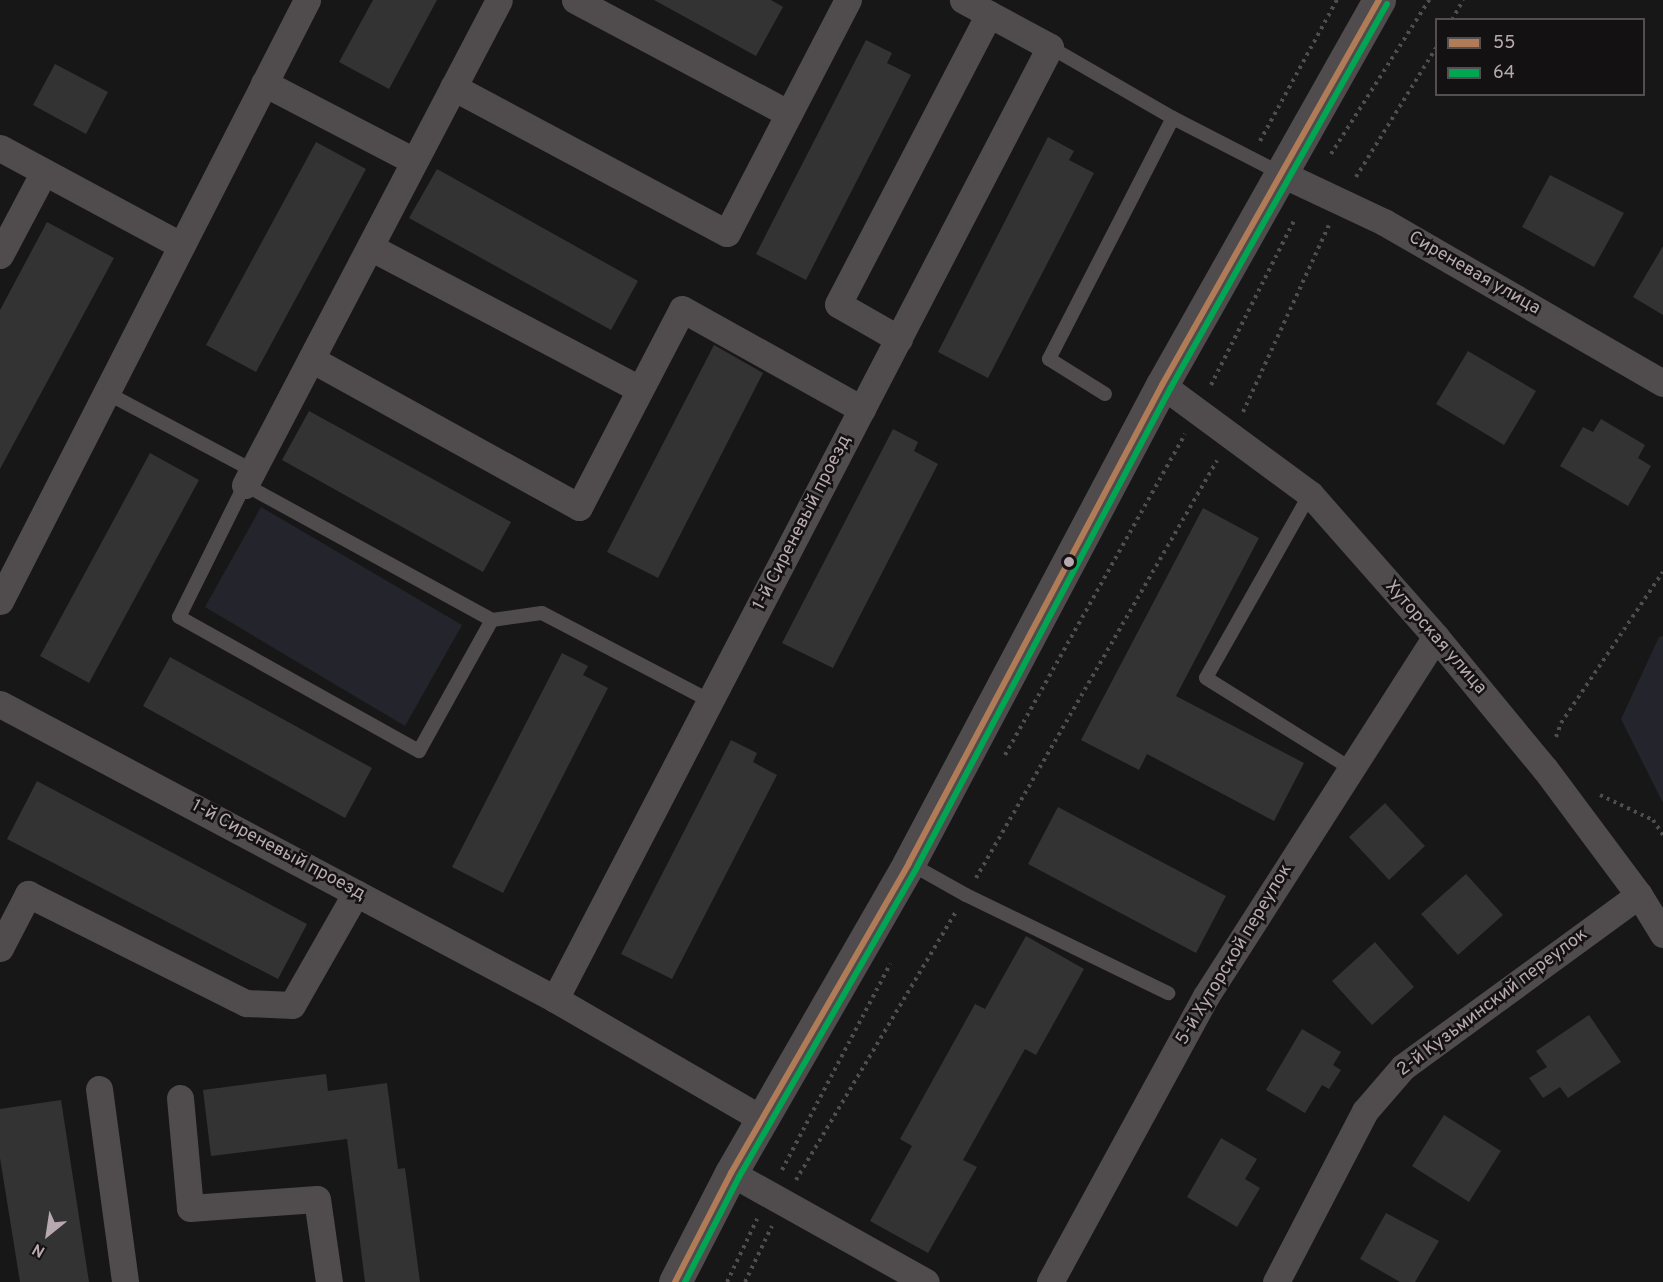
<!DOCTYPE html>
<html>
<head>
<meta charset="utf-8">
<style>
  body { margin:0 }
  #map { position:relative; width:1663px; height:1282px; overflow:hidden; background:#171717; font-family:Overpass,sans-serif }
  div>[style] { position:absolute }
  .green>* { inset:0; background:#24242d }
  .building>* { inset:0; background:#343334 }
  .path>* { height:4px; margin-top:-2px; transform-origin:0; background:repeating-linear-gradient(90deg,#514d4e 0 3px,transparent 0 7.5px) }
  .service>* { height:14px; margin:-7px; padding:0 7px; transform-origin:7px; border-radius:7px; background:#504b4d }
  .minor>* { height:27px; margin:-13.5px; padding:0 13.5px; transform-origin:13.5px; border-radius:13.5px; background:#504b4d }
  .tertiary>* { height:33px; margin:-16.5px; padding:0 16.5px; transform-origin:16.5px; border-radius:16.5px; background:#504b4d }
  .bus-1>* { height:6px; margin:-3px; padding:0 3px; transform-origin:3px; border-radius:3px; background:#b07c57 }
  .bus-2>* { height:6px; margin:-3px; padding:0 3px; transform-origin:3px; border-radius:3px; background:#00a651 }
  .dots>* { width:16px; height:16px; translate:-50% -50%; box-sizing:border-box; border:3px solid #131111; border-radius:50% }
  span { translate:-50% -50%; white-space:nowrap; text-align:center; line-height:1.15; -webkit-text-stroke:5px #131111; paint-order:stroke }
  .street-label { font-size:18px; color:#b7a9af }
  .legend { position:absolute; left:1435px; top:18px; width:210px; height:78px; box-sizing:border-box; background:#131111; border:2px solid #554e50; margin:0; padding:8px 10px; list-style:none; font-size:18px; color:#b7a9af }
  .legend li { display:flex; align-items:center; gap:12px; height:30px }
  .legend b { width:30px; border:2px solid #554e50 }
  .north { position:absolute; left:18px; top:1204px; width:60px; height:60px; -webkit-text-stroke:4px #131111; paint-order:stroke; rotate:210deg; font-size:16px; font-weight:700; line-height:24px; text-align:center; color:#b7a9af }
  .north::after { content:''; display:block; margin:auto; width:21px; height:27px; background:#b7a9af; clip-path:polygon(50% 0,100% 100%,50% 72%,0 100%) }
</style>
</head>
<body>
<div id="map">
  <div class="green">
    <i style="clip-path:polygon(261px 507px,462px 625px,405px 726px,205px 607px)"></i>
    <i style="clip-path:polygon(1663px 636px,1663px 803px,1621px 719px,1659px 637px)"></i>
  </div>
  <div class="building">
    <i style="clip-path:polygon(373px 0,437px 0,389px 89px,339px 62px)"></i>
    <i style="clip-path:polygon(654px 0,771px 0,783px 7px,756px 56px)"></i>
    <i style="clip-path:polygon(866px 40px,892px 53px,887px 63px,911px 75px,806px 280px,756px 254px)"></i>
    <i style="clip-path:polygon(55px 64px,108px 92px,86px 134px,33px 105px)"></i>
    <i style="clip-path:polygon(1048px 137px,1074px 151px,1069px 160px,1094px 173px,988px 378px,938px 352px)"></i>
    <i style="clip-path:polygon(316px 142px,366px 169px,256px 372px,206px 345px)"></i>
    <i style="clip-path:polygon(437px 169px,638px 281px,611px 330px,409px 218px)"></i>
    <i style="clip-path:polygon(1550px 175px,1624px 213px,1594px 267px,1522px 227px)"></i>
    <i style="clip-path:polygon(47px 222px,114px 258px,0 469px,0 310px)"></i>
    <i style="clip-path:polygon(1663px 246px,1663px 315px,1633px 297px)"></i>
    <i style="clip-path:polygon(714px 345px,763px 373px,658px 578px,607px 552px)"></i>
    <i style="clip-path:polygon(1468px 351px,1536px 391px,1504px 445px,1436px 404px)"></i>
    <i style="clip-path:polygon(309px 411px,511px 522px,483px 572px,282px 460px)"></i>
    <i style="clip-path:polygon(1601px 419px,1645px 445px,1638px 458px,1651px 466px,1628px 506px,1560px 466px,1583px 427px,1593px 432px)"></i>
    <i style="clip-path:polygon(893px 429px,918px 442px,914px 451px,938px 464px,833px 668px,782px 643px)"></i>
    <i style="clip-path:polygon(150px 453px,199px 480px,89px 683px,40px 656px)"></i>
    <i style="clip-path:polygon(1203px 508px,1259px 538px,1176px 696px,1304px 763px,1274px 821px,1147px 754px,1139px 770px,1081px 740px)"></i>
    <i style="clip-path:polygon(562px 653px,588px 666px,583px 675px,608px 688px,503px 893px,452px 867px)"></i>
    <i style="clip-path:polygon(170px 657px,372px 768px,345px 818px,143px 706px)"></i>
    <i style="clip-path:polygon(731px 740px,757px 753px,753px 762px,777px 775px,672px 979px,621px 954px)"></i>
    <i style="clip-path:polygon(37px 781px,307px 924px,278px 979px,7px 839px)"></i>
    <i style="clip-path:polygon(1385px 803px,1425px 846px,1389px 880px,1349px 837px)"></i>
    <i style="clip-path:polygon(1058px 807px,1226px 896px,1196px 953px,1028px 864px)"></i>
    <i style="clip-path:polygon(1466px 874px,1503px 915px,1458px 955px,1421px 914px)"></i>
    <i style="clip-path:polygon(1026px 936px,1084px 969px,1036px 1055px,1025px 1049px,963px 1160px,977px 1167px,928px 1253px,870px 1221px,912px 1146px,900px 1139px,975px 1004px,985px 1009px)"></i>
    <i style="clip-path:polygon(1375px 942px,1414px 987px,1372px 1025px,1332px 981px)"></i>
    <i style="clip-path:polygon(1589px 1015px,1621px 1062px,1568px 1098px,1560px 1087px,1543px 1098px,1529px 1078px,1547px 1067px,1536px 1051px)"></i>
    <i style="clip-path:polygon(1302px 1029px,1341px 1052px,1333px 1065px,1341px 1070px,1329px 1089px,1322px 1085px,1305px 1113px,1266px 1090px)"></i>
    <i style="clip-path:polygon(326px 1074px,328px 1091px,387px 1083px,398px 1169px,405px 1168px,420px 1282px,365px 1282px,347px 1139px,211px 1156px,203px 1090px)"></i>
    <i style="clip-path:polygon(61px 1100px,89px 1282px,20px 1282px,0 1158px,0 1109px)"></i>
    <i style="clip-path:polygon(1444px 1115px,1501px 1151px,1469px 1202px,1412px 1166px)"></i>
    <i style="clip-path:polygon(1221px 1138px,1257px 1159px,1245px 1179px,1260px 1188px,1237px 1227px,1187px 1197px)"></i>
    <i style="clip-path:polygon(1386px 1213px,1439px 1241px,1415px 1282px,1400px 1282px,1360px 1259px)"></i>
  </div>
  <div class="path">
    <i style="left:1452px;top:20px;width:23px;rotate:-61deg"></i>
    <i style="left:1260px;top:141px;width:161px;rotate:-61.4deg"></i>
    <i style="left:1331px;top:154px;width:183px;rotate:-57.5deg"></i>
    <i style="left:1356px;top:177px;width:152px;rotate:-58.2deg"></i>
    <i style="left:1211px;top:385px;width:184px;rotate:-63.2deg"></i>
    <i style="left:1243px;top:412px;width:206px;rotate:-65.3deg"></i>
    <i style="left:1556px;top:737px;width:15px;rotate:-70deg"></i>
    <i style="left:1561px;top:723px;width:182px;rotate:-56deg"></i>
    <i style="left:1005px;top:755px;width:368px;rotate:-60.7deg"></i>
    <i style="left:1600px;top:795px;width:59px;rotate:25.3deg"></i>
    <i style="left:1653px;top:820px;width:18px;rotate:56deg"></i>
    <i style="left:976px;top:878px;width:482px;rotate:-60deg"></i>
    <i style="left:782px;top:1170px;width:233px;rotate:-62.3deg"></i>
    <i style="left:796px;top:1180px;width:311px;rotate:-59.2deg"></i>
    <i style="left:727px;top:1282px;width:70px;rotate:-64.5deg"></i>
    <i style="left:745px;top:1282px;width:62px;rotate:-64.3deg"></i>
  </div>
  <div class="service">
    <i style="left:1050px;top:47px;width:142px;rotate:30deg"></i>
    <i style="left:1173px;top:118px;width:123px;rotate:27.2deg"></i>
    <i style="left:105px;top:392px;width:166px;rotate:28deg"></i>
    <i style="left:252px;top:470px;width:164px;rotate:116.4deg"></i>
    <i style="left:179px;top:617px;width:275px;rotate:29.2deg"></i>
    <i style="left:419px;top:751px;width:150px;rotate:-60.9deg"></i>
    <i style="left:492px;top:620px;width:281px;rotate:-151.3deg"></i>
    <i style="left:1105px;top:394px;width:66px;rotate:-148deg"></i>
    <i style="left:1049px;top:359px;width:271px;rotate:-62.8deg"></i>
    <i style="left:1310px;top:494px;width:211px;rotate:119.5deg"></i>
    <i style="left:1206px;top:678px;width:170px;rotate:32deg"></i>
    <i style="left:492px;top:620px;width:50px;rotate:-8deg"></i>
    <i style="left:542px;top:613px;width:190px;rotate:27.6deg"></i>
    <i style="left:909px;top:863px;width:65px;rotate:29.3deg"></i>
    <i style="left:966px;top:895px;width:225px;rotate:25.9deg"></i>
  </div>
  <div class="minor">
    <i style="left:575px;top:0;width:242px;rotate:28deg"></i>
    <i style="left:264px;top:83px;width:169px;rotate:27.5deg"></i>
    <i style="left:453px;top:87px;width:310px;rotate:28.1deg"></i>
    <i style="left:727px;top:233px;width:263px;rotate:-62.6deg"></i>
    <i style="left:0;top:148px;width:204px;rotate:28.3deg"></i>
    <i style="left:1282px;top:174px;width:113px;rotate:25.2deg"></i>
    <i style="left:1384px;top:222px;width:322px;rotate:30deg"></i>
    <i style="left:370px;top:247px;width:304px;rotate:27.8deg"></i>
    <i style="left:0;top:255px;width:94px;rotate:-62.1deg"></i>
    <i style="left:899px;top:339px;width:70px;rotate:-150.2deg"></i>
    <i style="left:838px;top:304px;width:327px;rotate:-62.5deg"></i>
    <i style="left:311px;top:359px;width:306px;rotate:28.9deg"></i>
    <i style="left:579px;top:507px;width:223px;rotate:-62.5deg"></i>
    <i style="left:682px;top:309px;width:206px;rotate:29.1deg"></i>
    <i style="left:1162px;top:385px;width:184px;rotate:36.4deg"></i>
    <i style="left:1310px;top:494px;width:191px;rotate:48.6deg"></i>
    <i style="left:1436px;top:637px;width:171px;rotate:50.5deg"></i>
    <i style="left:1545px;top:769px;width:157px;rotate:53.3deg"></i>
    <i style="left:1639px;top:895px;width:46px;rotate:58.4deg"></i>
    <i style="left:245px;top:485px;width:547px;rotate:-62.36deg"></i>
    <i style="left:0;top:601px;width:675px;rotate:-62.94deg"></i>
    <i style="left:0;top:704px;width:629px;rotate:27.99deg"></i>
    <i style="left:555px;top:999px;width:241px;rotate:30.1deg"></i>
    <i style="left:0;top:948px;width:61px;rotate:-62.6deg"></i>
    <i style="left:28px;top:894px;width:244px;rotate:26.6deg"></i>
    <i style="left:246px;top:1003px;width:46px;rotate:2.5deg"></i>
    <i style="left:292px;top:1005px;width:129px;rotate:-60.3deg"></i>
    <i style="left:555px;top:999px;width:1073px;rotate:-62.53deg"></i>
    <i style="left:1050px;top:47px;width:99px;rotate:-151.6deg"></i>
    <i style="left:99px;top:1089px;width:195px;rotate:82.3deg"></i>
    <i style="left:180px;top:1098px;width:110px;rotate:84.8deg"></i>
    <i style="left:190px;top:1208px;width:127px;rotate:-4.1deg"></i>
    <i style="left:317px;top:1199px;width:84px;rotate:81.8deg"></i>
    <i style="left:731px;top:1173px;width:223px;rotate:29.2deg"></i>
    <i style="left:1050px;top:1282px;width:326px;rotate:-61.4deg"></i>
    <i style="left:1206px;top:996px;width:426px;rotate:-57.4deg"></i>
    <i style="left:1276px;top:1282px;width:193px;rotate:-62.5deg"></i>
    <i style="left:1365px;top:1111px;width:58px;rotate:-49.2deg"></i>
    <i style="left:1403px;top:1067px;width:292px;rotate:-36.1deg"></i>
  </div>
  <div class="tertiary">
    <i style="left:675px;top:1282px;width:123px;rotate:-62.8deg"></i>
    <i style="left:731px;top:1173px;width:357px;rotate:-60.1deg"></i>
    <i style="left:909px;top:863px;width:541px;rotate:-62.11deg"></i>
    <i style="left:1162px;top:385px;width:442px;rotate:-60.6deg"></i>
  </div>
  <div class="bus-1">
    <i style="left:675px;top:1282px;width:123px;rotate:-62.8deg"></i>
    <i style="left:731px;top:1173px;width:357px;rotate:-60.1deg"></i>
    <i style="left:909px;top:863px;width:541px;rotate:-62.11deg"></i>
    <i style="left:1162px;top:385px;width:442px;rotate:-60.6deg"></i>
  </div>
  <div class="bus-2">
    <i style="left:685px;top:1282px;width:118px;rotate:-62.8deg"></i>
    <i style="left:739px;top:1177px;width:357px;rotate:-60.1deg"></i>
    <i style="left:917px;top:867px;width:541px;rotate:-62.11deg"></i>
    <i style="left:1170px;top:389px;width:442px;rotate:-60.6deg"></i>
  </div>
  <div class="dots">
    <i style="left:1069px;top:562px;background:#b7a9af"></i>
  </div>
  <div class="street-label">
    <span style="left:1474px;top:274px;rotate:30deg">Сиреневая улица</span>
    <span style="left:803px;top:523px;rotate:-63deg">1-й Сиреневый проезд</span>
    <span style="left:1435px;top:638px;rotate:49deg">Хуторская улица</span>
    <span style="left:278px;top:851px;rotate:28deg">1-й Сиреневый проезд</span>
    <span style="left:1235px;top:955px;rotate:-59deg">5-й Хуторской переулок</span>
    <span style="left:1493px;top:1003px;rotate:-37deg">2-й Кузьминский переулок</span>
  </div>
  <ul class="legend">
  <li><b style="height:8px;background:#b07c57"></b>55</li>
  <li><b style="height:8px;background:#00a651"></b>64</li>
  </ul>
  <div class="north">N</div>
</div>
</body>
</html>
